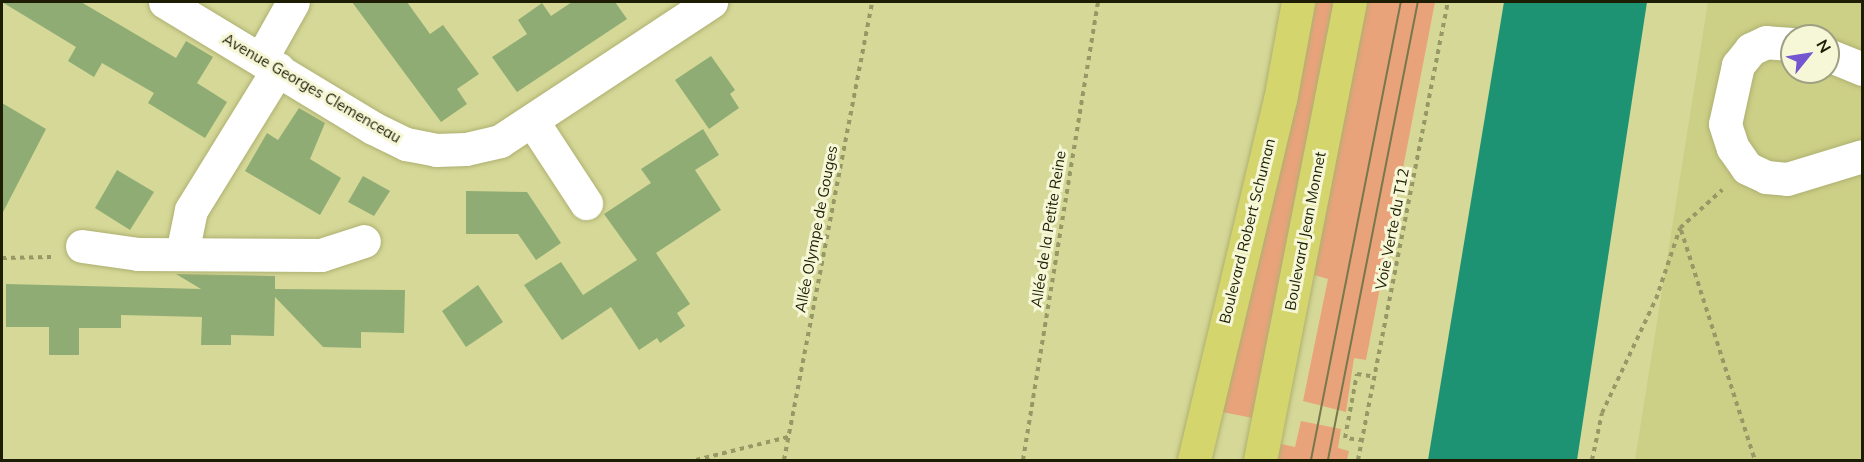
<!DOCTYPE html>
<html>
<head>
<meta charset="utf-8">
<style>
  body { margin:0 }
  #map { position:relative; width:1864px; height:462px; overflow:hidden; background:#d5d897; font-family:Mulish,sans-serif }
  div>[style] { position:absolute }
  .built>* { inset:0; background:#cccf86 }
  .green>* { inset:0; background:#e9a37b }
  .water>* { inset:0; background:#1d9374 }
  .building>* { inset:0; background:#8fac74 }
  .path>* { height:4px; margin-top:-2px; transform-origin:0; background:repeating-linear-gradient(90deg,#969865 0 4.5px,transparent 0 9px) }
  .roads { filter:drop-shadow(0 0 2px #aeb071) drop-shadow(0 0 2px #aeb071) }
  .minor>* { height:33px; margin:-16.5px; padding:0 16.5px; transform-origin:16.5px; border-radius:16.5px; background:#fff }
  .major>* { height:33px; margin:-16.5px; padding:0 16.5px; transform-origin:16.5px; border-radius:16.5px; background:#d4d56c }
  .tram>* { height:1.5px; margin:-0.75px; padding:0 0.75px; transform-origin:0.75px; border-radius:0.75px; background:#77784c }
  span { translate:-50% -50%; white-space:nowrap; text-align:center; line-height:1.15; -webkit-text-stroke:6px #f5f7d6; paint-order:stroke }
  .street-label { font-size:15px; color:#1d1d04 }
  .frame { position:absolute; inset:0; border:3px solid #1d1d04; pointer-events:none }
  .north { position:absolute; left:1780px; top:24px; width:60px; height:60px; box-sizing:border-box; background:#f5f7d6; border:2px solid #9fa082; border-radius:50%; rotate:60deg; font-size:16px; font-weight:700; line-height:24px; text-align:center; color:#1d1d04 }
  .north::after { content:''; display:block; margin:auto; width:21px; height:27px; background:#7356d0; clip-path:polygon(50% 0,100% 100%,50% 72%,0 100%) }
</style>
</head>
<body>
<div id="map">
  <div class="built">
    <i style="clip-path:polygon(evenodd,1708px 2px,1862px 2px,1862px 460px,1635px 460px,1708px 2px,1792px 36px,1828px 36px,1828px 72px,1792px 72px,1792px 36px)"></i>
  </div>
  <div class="green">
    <i style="clip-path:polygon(1316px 2px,1334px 2px,1253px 418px,1222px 412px,1297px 99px)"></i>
    <i style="clip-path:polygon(1367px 2px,1435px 2px,1366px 360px,1354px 358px,1346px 412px,1303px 401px,1328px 279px,1314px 275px)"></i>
    <i style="clip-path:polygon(1301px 421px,1341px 429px,1338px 448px,1349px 451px,1347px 460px,1277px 460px,1281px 444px,1295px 447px)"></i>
  </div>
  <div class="water">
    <i style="clip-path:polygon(1504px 2px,1647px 2px,1577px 460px,1428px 460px)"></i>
  </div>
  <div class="building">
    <i style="clip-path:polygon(2px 2px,81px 2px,176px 58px,186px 41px,213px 57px,197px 83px,227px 102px,205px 138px,148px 103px,154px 93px,102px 63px,94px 77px,68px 61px,76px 47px)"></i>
    <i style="clip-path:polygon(352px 2px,407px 2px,430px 34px,443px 25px,479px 74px,457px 89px,467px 104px,441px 122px)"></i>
    <i style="clip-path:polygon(572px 2px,615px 2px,627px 19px,517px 92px,492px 57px,527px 34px,518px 20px,542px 3px,551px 16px)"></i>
    <i style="clip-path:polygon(711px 56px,735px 90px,730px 94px,739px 108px,709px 129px,675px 80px)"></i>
    <i style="clip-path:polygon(2px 103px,46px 129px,2px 214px)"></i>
    <i style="clip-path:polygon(299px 108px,325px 123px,310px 159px,341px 178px,320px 215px,245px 171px,267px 133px,278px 140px)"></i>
    <i style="clip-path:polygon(703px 129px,719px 155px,695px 170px,721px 210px,656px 253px,690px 304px,677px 313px,685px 326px,660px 343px,657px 338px,639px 350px,611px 307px,562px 340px,524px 285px,561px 262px,583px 295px,637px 260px,604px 214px,651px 183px,641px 169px)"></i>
    <i style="clip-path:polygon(117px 170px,154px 192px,130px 230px,95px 208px)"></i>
    <i style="clip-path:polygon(363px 176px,390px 191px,374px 216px,348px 202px)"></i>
    <i style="clip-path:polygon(466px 191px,527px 192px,561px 243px,536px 260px,518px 234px,466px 234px)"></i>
    <i style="clip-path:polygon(176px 274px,275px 276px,275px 289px,405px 290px,404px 333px,361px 332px,361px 348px,323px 347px,275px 297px,274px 336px,231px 335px,231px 345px,201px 345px,202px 317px,121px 315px,121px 328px,79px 328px,79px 355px,49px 355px,49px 327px,6px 327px,6px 284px,201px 289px)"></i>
    <i style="clip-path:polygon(478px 285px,503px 322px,466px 347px,442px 311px)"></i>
  </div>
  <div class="path">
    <i style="left:1681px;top:230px;width:242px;rotate:72.2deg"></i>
    <i style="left:2px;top:258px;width:49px;rotate:-1.2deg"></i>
    <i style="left:1363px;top:440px;width:18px;rotate:-174deg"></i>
    <i style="left:1345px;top:438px;width:65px;rotate:-79.4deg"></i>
    <i style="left:1357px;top:374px;width:18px;rotate:9deg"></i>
    <i style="left:696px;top:460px;width:95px;rotate:-14deg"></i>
    <i style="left:784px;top:460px;width:466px;rotate:-79.1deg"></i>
    <i style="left:1023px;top:460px;width:464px;rotate:-80.7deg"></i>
    <i style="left:1358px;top:460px;width:467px;rotate:-78.9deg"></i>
    <i style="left:1592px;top:460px;width:48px;rotate:-78deg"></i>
    <i style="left:1602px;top:413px;width:126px;rotate:-64.7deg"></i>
    <i style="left:1656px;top:299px;width:75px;rotate:-71.3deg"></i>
    <i style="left:1680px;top:228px;width:57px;rotate:-42.1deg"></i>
  </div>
  <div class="roads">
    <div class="minor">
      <i style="left:165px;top:2px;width:243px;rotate:31.2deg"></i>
      <i style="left:373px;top:128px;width:37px;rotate:26deg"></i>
      <i style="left:406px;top:144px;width:31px;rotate:11deg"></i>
      <i style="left:436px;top:150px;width:30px;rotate:-2deg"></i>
      <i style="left:466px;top:149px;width:35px;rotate:-13deg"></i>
      <i style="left:500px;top:141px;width:253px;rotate:-33.4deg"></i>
      <i style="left:1792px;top:44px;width:26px;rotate:-176deg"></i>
      <i style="left:1766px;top:42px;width:17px;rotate:155deg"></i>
      <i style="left:1751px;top:49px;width:21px;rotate:129deg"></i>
      <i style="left:1738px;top:65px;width:60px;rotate:102.4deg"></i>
      <i style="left:1725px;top:124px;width:25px;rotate:72deg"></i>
      <i style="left:1733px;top:148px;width:24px;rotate:55deg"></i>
      <i style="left:1747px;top:168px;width:21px;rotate:25deg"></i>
      <i style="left:1766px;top:177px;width:21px;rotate:5deg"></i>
      <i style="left:1787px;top:179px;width:78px;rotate:-17deg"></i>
      <i style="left:1828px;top:55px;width:37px;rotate:22deg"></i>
      <i style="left:261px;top:59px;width:65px;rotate:-60.7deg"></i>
      <i style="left:533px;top:122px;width:97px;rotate:56.8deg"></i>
      <i style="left:82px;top:246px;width:57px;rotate:8.1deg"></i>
      <i style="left:138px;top:254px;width:183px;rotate:0.3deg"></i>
      <i style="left:321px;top:255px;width:45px;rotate:-18deg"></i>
      <i style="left:182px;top:253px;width:44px;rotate:-78.2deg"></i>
      <i style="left:191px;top:210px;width:166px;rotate:-58.3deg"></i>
    </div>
    <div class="major">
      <i style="left:1194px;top:460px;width:370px;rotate:-76.6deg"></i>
      <i style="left:1280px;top:100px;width:100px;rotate:-79.6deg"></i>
      <i style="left:1260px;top:460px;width:467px;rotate:-78.9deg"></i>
    </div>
  </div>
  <div class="tram">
    <i style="left:1311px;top:460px;width:467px;rotate:-78.9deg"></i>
    <i style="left:1328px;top:460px;width:467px;rotate:-78.9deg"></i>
  </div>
  <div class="street-label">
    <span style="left:312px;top:88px;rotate:30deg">Avenue Georges Clemenceau</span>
    <span style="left:816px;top:229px;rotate:-79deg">Allée Olympe de Gouges</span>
    <span style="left:1048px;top:229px;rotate:-81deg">Allée de la Petite Reine</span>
    <span style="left:1392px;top:229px;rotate:-79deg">Voie Verte du T12</span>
    <span style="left:1247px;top:231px;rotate:-76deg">Boulevard Robert Schuman</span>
    <span style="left:1305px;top:231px;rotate:-79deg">Boulevard Jean Monnet</span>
  </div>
  <div class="frame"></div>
  <div class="north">N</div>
</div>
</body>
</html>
